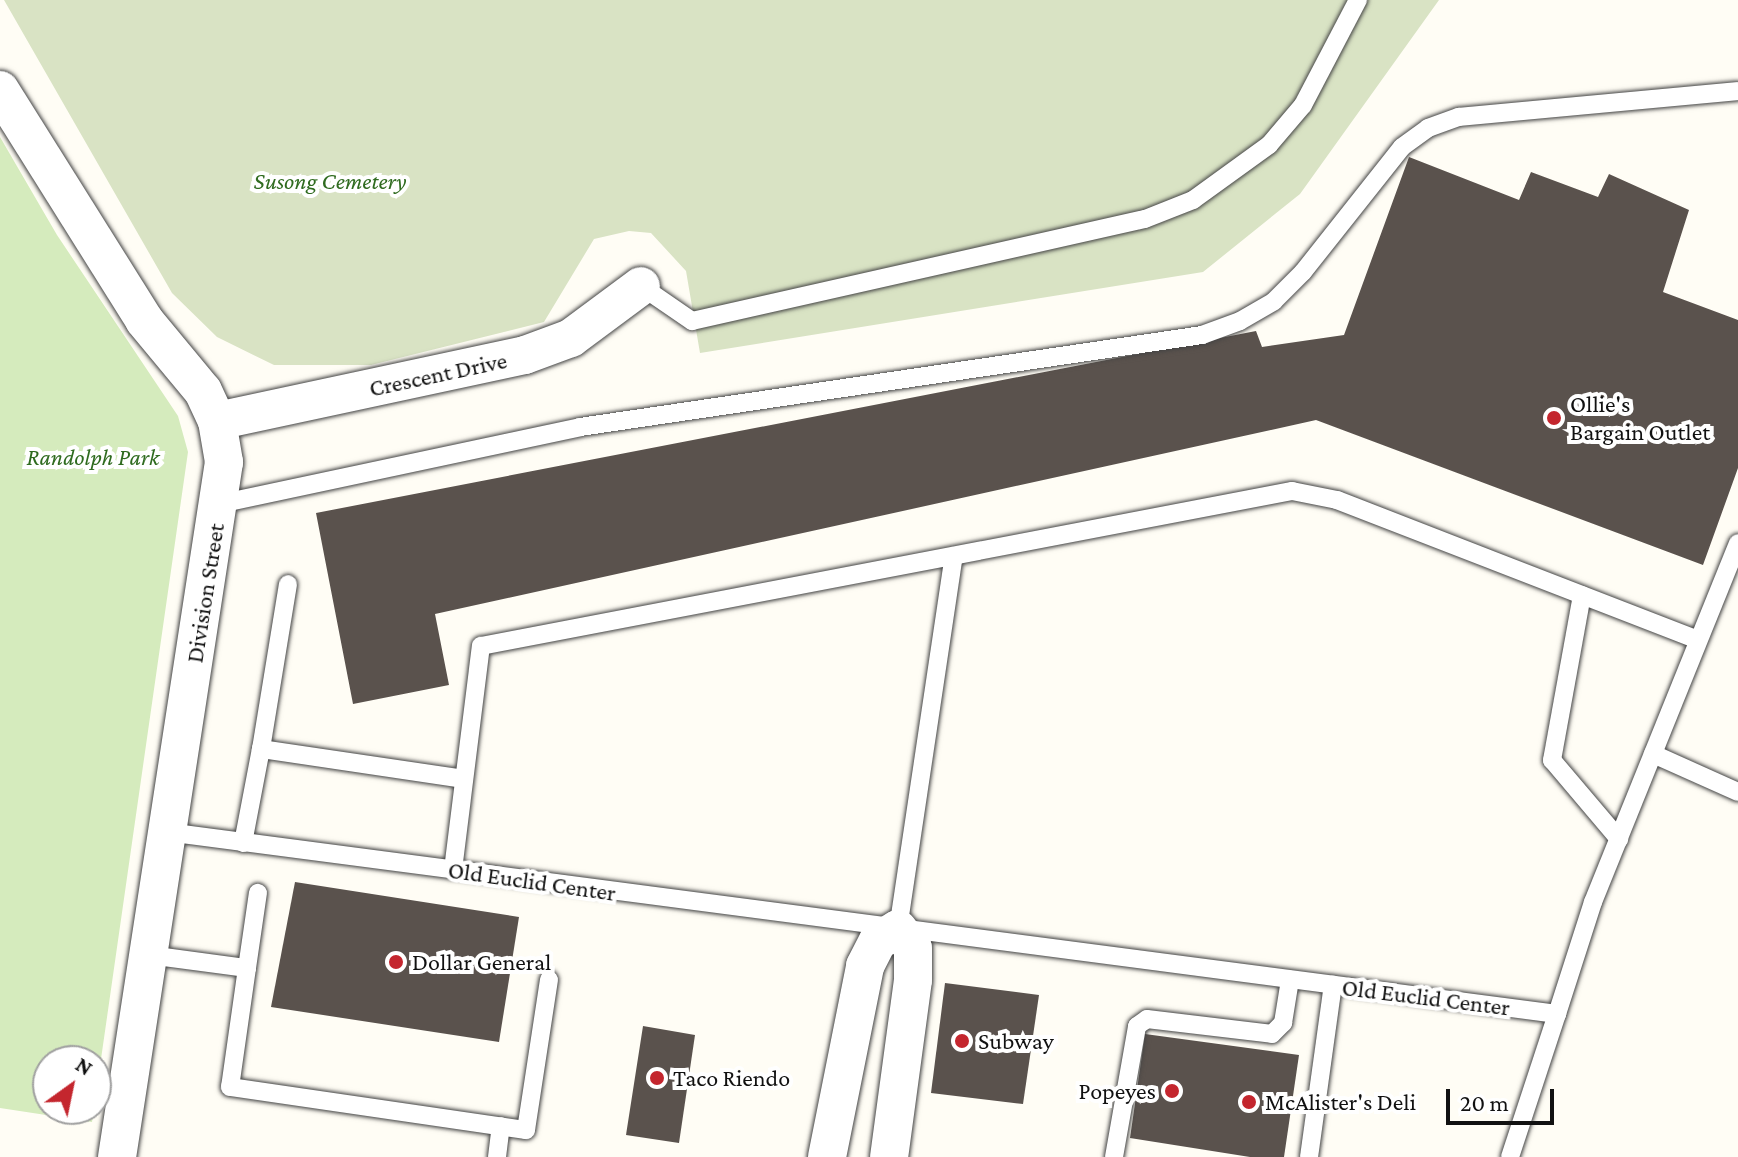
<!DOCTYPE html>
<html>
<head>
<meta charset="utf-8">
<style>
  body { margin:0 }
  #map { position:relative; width:1738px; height:1157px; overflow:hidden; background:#fffdf5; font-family:"Crimson Pro",serif }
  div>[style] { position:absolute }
  .green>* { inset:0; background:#d5ebbd }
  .cemetery>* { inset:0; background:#d9e3c4 }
  .building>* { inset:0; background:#5a524d }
  .roads { filter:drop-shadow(0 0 2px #444) drop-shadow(0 0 2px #444) }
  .lane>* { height:18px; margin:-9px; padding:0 9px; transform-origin:9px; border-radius:9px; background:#fff }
  .street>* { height:38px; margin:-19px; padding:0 19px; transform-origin:19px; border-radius:19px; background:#fff }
  .dots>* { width:22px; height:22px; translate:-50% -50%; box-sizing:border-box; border:4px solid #fff; border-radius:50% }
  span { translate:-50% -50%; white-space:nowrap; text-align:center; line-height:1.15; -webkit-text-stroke:8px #fff; paint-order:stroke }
  .park-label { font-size:24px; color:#2f6b1f; font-style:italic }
  .street-label { font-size:24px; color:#111 }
  .poi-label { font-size:24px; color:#111 }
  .left { translate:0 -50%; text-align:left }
  .right { translate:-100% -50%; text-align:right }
  .north { position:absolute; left:32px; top:1045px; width:80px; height:80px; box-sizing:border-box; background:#fff; border:2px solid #a0a0a0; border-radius:50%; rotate:33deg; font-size:22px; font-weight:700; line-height:32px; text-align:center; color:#111 }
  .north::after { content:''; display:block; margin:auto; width:28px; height:36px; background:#c4262e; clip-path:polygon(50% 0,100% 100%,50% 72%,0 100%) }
  .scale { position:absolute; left:1446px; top:1089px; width:108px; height:36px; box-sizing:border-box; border:4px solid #111; border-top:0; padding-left:10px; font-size:24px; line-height:28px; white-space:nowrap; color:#111; -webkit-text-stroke:6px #fff; paint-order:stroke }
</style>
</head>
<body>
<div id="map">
  <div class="green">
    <i style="clip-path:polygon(0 137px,57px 235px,178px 416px,188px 452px,96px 1094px,96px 1061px,48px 1061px,48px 1109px,94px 1109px,92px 1122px,0 1108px)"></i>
  </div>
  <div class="cemetery">
    <i style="clip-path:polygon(4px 0,1439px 0,1300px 194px,1203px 272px,700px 353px,686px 271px,651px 233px,629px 231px,594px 239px,544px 322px,371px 365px,274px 365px,217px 337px,172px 293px)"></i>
  </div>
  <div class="building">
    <i style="clip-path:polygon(1409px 157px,1519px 200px,1531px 172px,1598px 197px,1609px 174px,1689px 210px,1663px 292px,1738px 320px,1738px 468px,1703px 565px,1316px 420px,435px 614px,449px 685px,353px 704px,316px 513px,1256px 331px,1262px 347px,1344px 335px)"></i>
    <i style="clip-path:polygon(295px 882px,519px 917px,499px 1042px,271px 1007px)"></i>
    <i style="clip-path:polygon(945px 983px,1039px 995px,1023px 1104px,931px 1093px)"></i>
    <i style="clip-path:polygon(643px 1026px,695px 1035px,679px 1143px,626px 1135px)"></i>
    <i style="clip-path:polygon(1145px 1034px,1299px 1055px,1284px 1157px,1250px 1157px,1130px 1138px)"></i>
  </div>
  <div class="roads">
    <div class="lane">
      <i style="left:641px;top:286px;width:62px;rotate:34.5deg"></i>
      <i style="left:692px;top:321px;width:464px;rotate:-12.7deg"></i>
      <i style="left:1145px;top:219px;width:52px;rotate:-21.6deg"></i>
      <i style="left:1193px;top:200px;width:94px;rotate:-35.9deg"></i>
      <i style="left:1269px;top:145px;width:52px;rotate:-49.6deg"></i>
      <i style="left:1303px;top:105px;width:119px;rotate:-62.4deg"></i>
      <i style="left:219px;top:504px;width:369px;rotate:-12deg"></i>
      <i style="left:580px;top:427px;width:629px;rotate:-8.41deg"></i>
      <i style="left:1202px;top:335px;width:40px;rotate:-20.2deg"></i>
      <i style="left:1240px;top:321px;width:39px;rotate:-30deg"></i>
      <i style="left:1274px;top:301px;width:41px;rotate:-45deg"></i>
      <i style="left:1303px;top:272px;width:159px;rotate:-51.6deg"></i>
      <i style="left:1402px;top:147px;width:32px;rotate:-36deg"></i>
      <i style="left:1428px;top:128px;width:33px;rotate:-20deg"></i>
      <i style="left:1459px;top:117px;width:280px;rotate:-5.3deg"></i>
      <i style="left:1582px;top:595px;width:168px;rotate:100.3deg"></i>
      <i style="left:1552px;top:760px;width:104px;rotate:49.7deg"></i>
      <i style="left:261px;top:749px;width:167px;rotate:-80.7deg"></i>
      <i style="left:1653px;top:754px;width:93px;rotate:24.1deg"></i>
      <i style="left:167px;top:832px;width:1402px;rotate:7.46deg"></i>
      <i style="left:1557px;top:1014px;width:118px;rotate:-72.2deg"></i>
      <i style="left:1593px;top:902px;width:387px;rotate:-68deg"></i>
      <i style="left:243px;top:843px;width:96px;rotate:-79.2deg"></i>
      <i style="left:261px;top:749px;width:205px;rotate:8.4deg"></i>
      <i style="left:453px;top:870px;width:226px;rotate:-82.9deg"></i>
      <i style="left:481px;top:646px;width:826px;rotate:-10.82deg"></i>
      <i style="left:1292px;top:491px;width:46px;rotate:11.3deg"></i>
      <i style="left:1337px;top:500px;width:387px;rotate:21.2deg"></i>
      <i style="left:898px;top:929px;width:377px;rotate:-81.5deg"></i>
      <i style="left:149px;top:955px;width:99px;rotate:7.6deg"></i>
      <i style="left:247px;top:968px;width:120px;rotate:98.1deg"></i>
      <i style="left:230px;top:1087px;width:299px;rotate:8.3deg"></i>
      <i style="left:526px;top:1130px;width:152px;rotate:-81.3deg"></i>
      <i style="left:247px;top:968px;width:76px;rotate:-81.7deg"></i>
      <i style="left:497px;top:1157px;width:31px;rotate:-83deg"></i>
      <i style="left:1114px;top:1157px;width:133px;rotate:-80deg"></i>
      <i style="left:1137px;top:1026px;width:12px;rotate:-35deg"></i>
      <i style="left:1147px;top:1019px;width:126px;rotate:6.8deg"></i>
      <i style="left:1272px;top:1034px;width:16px;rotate:-45deg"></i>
      <i style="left:1283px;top:1023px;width:44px;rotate:-80.8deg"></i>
      <i style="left:1309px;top:1157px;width:174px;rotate:-82.1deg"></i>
      <i style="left:1510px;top:1157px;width:151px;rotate:-71.8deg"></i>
    </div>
    <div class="street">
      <i style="left:0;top:90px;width:271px;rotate:57.9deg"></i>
      <i style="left:144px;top:320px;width:92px;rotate:50.3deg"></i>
      <i style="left:203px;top:391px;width:33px;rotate:65deg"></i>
      <i style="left:217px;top:421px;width:42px;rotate:80.3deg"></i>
      <i style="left:224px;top:462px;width:703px;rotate:98.75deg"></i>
      <i style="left:217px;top:421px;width:315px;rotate:-12.1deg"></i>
      <i style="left:525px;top:355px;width:49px;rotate:-20.3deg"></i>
      <i style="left:571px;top:338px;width:87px;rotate:-36.6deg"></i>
      <i style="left:827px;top:1157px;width:195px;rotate:-78.7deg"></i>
      <i style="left:865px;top:966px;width:28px;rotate:-63deg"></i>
      <i style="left:878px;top:941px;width:23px;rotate:-31deg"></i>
      <i style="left:898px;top:929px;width:24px;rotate:52deg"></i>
      <i style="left:913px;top:948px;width:32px;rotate:90deg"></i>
      <i style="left:913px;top:980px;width:179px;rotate:97.7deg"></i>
    </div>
  </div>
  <div class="dots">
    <i style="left:1554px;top:418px;background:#c4262e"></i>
    <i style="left:396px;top:962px;background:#c4262e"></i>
    <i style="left:962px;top:1041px;background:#c4262e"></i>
    <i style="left:657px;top:1078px;background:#c4262e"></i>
    <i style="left:1172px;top:1091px;background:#c4262e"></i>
    <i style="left:1249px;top:1102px;background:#c4262e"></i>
  </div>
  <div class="park-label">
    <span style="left:330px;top:181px">Susong Cemetery</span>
    <span style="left:93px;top:457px">Randolph Park</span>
  </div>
  <div class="street-label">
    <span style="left:438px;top:374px;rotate:-12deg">Crescent Drive</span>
    <span style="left:205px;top:593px;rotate:-81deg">Division Street</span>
    <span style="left:532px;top:881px;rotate:8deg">Old Euclid Center</span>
    <span style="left:1426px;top:997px;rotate:7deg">Old Euclid Center</span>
  </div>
  <div class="poi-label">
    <span class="left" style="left:1570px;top:418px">Ollie's<br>Bargain Outlet</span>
    <span class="left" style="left:412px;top:962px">Dollar General</span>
    <span class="left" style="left:978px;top:1041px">Subway</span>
    <span class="left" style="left:673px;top:1078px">Taco Riendo</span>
    <span class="right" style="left:1156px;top:1091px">Popeyes</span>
    <span class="left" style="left:1265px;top:1102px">McAlister's Deli</span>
  </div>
  <div class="north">N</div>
  <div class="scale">20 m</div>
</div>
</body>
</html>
